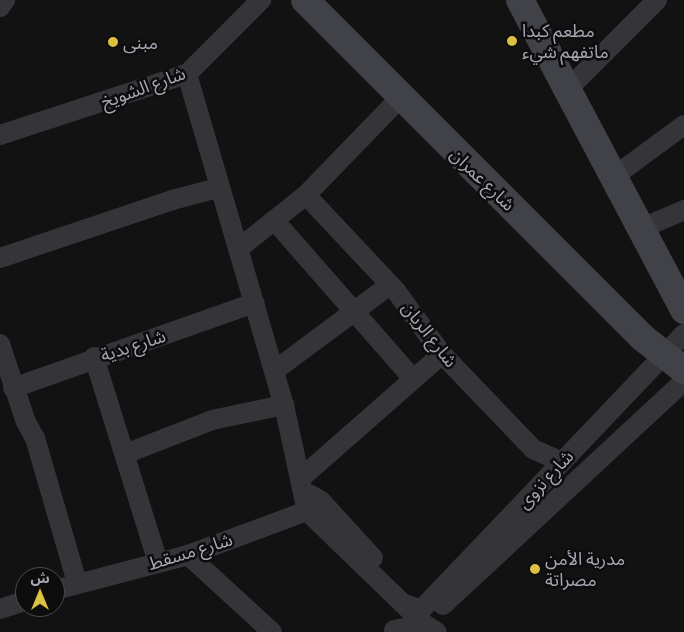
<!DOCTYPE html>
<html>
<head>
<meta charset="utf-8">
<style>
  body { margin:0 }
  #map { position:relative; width:684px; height:632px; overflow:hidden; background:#121213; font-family:Manrope,"Noto Sans Arabic",sans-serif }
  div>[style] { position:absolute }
  .minor>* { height:20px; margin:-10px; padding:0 10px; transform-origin:10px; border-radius:10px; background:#353539 }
  .secondary>* { height:28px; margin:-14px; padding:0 14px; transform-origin:14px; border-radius:14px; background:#414247 }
  .dots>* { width:14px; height:14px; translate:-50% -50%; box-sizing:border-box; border:2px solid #0d0d0e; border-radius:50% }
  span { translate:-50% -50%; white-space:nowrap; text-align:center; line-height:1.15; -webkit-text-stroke:5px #0d0d0e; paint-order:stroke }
  .poi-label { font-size:18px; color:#a5a7b2 }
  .left { translate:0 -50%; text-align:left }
  .street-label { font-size:18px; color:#a5a7b2 }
  .north { position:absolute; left:15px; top:567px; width:50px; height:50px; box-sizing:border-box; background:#0d0d0e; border:1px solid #4a4b50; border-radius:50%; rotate:0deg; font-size:14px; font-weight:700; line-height:20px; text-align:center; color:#a5a7b2 }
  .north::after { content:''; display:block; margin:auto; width:18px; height:22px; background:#dcc041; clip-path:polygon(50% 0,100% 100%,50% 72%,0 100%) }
</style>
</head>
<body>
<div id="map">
  <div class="minor">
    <i style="left:0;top:7px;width:9px;rotate:-54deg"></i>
    <i style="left:187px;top:74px;width:345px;rotate:73.7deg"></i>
    <i style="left:284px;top:405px;width:108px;rotate:77.8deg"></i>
    <i style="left:307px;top:511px;width:163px;rotate:44deg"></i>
    <i style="left:424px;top:624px;width:15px;rotate:32deg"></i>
    <i style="left:568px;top:89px;width:126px;rotate:-45deg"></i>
    <i style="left:0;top:135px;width:197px;rotate:-18.1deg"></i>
    <i style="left:187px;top:74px;width:105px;rotate:-45deg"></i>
    <i style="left:612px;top:178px;width:89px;rotate:-36.4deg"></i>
    <i style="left:306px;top:195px;width:132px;rotate:46.8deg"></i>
    <i style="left:396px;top:291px;width:78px;rotate:53.9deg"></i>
    <i style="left:442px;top:354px;width:132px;rotate:46.2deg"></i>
    <i style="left:533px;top:449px;width:32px;rotate:24deg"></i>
    <i style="left:274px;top:220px;width:211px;rotate:48.8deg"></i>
    <i style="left:642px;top:228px;width:46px;rotate:-23.2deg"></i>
    <i style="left:238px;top:249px;width:87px;rotate:-38.5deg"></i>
    <i style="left:306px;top:195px;width:135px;rotate:-45.9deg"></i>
    <i style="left:0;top:258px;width:182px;rotate:-18.6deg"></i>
    <i style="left:172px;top:200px;width:48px;rotate:-14.6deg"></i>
    <i style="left:0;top:344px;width:82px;rotate:71.6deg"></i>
    <i style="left:26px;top:422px;width:18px;rotate:61deg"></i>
    <i style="left:35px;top:438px;width:151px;rotate:73.8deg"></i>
    <i style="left:94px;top:357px;width:215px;rotate:72.7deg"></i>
    <i style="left:274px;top:371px;width:144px;rotate:-36.6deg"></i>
    <i style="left:13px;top:388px;width:256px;rotate:-19.4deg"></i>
    <i style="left:125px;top:454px;width:93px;rotate:-21.3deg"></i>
    <i style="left:212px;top:420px;width:74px;rotate:-11.8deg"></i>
    <i style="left:301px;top:478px;width:188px;rotate:-41.3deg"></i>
    <i style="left:311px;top:495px;width:12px;rotate:31deg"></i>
    <i style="left:321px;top:501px;width:77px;rotate:47.6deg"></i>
    <i style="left:188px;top:555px;width:114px;rotate:42.5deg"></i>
    <i style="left:55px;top:590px;width:138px;rotate:-14.7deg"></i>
    <i style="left:188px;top:555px;width:127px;rotate:-20.3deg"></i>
    <i style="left:307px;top:511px;width:17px;rotate:-36deg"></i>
    <i style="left:402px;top:603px;width:20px;rotate:20deg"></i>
    <i style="left:421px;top:610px;width:381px;rotate:-46.4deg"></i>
    <i style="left:443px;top:605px;width:329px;rotate:-42.9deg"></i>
    <i style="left:0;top:609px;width:26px;rotate:-18deg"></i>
    <i style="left:394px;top:630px;width:31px;rotate:-11deg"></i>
  </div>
  <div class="secondary">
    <i style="left:305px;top:0;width:478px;rotate:45deg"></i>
    <i style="left:643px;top:338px;width:52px;rotate:38deg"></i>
    <i style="left:520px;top:0;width:351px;rotate:62.1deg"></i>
  </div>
  <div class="dots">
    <i style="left:512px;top:41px;background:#dcc041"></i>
    <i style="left:113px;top:42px;background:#dcc041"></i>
    <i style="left:535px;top:569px;background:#dcc041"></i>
  </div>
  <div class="poi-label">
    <span class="left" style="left:522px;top:41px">مطعم كبدا<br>ماتفهم شيء</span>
    <span class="left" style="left:123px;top:42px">مبنى</span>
    <span class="left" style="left:545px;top:569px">مدرية الأمن<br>مصراتة</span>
  </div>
  <div class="street-label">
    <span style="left:143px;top:87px;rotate:-20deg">شارع الشويخ</span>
    <span style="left:483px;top:179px;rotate:44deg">شارع عمران</span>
    <span style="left:430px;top:334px;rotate:52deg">شارع الريان</span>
    <span style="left:133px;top:345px;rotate:-18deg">شارع بدية</span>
    <span style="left:545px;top:479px;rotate:-47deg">شارع نزوى</span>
    <span style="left:190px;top:551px;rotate:-17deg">شارع مسقط</span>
  </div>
  <div class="north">ش</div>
</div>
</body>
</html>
